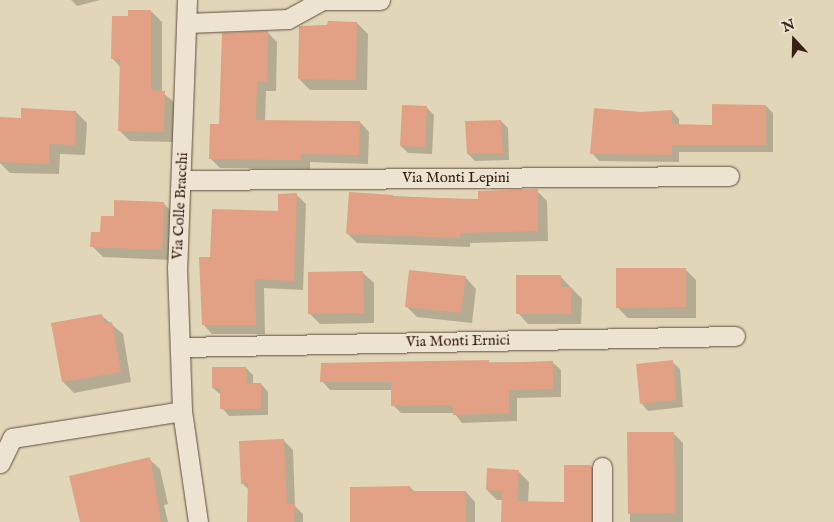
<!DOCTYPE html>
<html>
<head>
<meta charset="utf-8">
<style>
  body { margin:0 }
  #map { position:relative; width:834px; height:522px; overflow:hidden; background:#e1d6b8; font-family:"IM FELL English",serif }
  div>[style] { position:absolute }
  .shadow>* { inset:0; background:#0003 }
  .building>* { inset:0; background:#e2a185 }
  .roads { filter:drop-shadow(0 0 1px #634e3d) drop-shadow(0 0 1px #634e3d) }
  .minor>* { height:19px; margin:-9.5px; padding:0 9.5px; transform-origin:9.5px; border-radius:9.5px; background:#ece4d1 }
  span { translate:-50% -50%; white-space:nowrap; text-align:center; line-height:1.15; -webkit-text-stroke:4.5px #ece4d1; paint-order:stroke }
  .street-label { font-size:15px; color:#392014 }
  .north { position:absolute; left:769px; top:15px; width:50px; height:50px; -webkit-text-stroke:4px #ece4d1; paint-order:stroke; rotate:339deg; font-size:14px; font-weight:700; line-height:20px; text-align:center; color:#392014 }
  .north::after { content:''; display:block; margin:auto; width:18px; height:22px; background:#392014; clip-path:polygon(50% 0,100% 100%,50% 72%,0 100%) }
</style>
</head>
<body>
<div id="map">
  <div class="shadow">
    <i style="clip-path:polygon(71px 0,100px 0,77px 6px)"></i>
    <i style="clip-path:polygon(151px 11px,162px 22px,162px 92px,175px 103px,174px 142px,130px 141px,119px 130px,121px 68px,113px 59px)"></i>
    <i style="clip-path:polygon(357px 23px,368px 34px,367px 90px,310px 90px,299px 79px,329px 27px)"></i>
    <i style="clip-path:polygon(267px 32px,277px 42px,276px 91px,266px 91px,265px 121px,360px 122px,369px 132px,368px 164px,310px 162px,310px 169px,220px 168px,210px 158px,221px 126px)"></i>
    <i style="clip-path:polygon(766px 106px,773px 113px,773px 152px,679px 152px,679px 162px,599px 161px,592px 153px,641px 113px,672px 111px,679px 119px,679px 126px,713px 126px)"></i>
    <i style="clip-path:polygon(427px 108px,434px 115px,432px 154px,408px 153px,401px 146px)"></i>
    <i style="clip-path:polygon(76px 112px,87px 123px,85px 155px,60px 154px,59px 174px,10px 173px,0 163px,0 144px,22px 119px)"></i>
    <i style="clip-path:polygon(501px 121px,508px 128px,509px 160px,475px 161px,468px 154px)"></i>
    <i style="clip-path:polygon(537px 191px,547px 201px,548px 241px,470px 243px,470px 247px,357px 243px,347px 233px,393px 196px,480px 200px)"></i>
    <i style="clip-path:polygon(296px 194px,306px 204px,303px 290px,264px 288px,265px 334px,212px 334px,203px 324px,211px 259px,280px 213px)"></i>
    <i style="clip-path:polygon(163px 203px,174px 214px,172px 260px,103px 257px,92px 246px,115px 217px)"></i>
    <i style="clip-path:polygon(685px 269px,696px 280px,696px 318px,628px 318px,617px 307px)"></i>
    <i style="clip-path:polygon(363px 273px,374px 283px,374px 323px,320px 324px,309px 313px)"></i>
    <i style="clip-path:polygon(560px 276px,582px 299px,581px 324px,528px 324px,518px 313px)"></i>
    <i style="clip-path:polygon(466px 278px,476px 289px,472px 323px,417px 317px,406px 306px)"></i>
    <i style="clip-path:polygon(102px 316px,123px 334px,131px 382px,74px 393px,63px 382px)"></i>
    <i style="clip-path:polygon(552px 362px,561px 370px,561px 397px,517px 398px,517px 421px,462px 423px,454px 413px,401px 413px,393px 405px,392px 390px,330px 390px,322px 381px,322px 364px)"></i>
    <i style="clip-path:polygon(672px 362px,680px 369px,683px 407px,648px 411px,641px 403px)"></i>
    <i style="clip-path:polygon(246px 368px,253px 375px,253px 384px,261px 384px,268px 392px,268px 415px,229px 416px,222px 408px,221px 395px,213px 388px)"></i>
    <i style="clip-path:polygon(673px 433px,683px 443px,683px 522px,630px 522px,629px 434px)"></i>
    <i style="clip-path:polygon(284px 441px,293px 450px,295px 506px,303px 514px,303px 522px,248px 522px,249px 490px,242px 483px)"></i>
    <i style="clip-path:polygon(149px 459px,160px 469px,168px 504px,164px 505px,168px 522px,81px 522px)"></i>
    <i style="clip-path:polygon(591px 466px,601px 477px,602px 522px,502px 522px,503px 500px,497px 500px,487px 490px,519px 472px,529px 482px,528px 502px,565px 503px)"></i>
    <i style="clip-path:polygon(410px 487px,415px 492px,466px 492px,475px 502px,475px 522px,351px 522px)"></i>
  </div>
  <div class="building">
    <i style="clip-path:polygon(128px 10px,151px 10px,151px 90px,165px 91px,164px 132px,118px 131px,120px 59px,111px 59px,112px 16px,128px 16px)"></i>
    <i style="clip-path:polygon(328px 21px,357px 22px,356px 80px,298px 79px,299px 26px,327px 25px)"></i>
    <i style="clip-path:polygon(268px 31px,267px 82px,257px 82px,256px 120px,360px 121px,359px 155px,301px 154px,301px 160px,209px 159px,210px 124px,219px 124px,222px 33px)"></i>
    <i style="clip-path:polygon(712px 104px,766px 105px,766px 145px,672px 145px,672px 155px,590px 154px,594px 108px,641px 112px,672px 110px,672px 124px,712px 125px)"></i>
    <i style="clip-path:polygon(402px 105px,427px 106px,425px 147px,400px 146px)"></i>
    <i style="clip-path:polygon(21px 108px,76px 111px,75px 145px,49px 144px,49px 164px,0 162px,0 117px,21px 118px)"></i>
    <i style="clip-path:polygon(501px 120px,503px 153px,467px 154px,465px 121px)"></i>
    <i style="clip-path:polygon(538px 189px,538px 231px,460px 233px,460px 238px,346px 234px,349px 192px,393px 195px,393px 197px,478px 199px,478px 191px)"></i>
    <i style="clip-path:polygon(297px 193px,294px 281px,255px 279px,256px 325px,202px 325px,199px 257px,210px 257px,212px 209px,278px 211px,278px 194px)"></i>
    <i style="clip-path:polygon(114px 200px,164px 202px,162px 250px,90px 247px,91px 232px,100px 232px,101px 216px,114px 216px)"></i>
    <i style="clip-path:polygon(616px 268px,686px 268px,686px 307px,616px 308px)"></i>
    <i style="clip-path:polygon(409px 270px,466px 276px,461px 313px,405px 307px)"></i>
    <i style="clip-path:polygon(363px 271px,364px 313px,308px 314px,308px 272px)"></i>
    <i style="clip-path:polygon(516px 275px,561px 275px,561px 287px,571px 287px,571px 314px,516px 314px)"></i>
    <i style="clip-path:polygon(102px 314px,104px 324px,112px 322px,121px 372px,62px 382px,51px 323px)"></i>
    <i style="clip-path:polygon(489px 360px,489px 363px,553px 361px,553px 389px,509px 390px,509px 413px,453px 415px,452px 405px,391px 406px,391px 382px,320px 382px,321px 363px)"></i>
    <i style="clip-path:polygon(673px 360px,676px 400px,640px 404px,636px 364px)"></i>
    <i style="clip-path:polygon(212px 367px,246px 367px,247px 383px,261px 383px,261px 409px,220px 409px,220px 388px,212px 388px)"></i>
    <i style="clip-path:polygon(627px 432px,674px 432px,675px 513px,628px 514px)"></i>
    <i style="clip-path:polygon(284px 439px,287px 504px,295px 504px,294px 522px,247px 522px,248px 483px,241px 484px,239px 441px)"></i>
    <i style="clip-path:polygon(150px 457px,161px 522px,80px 522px,69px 476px)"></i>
    <i style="clip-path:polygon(564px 465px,591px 465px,591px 522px,501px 522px,502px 491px,486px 490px,487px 468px,519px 470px,517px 501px,564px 502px)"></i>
    <i style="clip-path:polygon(410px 486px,410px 491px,466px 491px,466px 522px,350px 522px,350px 487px)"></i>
  </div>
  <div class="roads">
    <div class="minor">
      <i style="left:187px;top:0;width:267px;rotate:92.1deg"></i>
      <i style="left:177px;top:267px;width:144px;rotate:88deg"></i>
      <i style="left:182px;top:411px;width:112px;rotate:81.8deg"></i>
      <i style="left:187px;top:23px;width:101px;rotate:-2.3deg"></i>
      <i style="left:288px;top:19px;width:39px;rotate:-29deg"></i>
      <i style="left:322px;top:0;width:58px"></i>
      <i style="left:182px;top:180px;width:547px;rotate:-0.42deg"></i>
      <i style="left:181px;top:347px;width:554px;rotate:-1.14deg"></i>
      <i style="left:0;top:463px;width:28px;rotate:-64deg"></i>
      <i style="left:12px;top:438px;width:172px;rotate:-9deg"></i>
      <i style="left:602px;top:467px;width:55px;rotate:90deg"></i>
    </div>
  </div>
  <div class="street-label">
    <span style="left:456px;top:178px">Via Monti Lepini</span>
    <span style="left:180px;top:206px;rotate:-87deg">Via Colle Bracchi</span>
    <span style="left:458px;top:341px;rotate:-1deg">Via Monti Ernici</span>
  </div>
  <div class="north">N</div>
</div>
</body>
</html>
